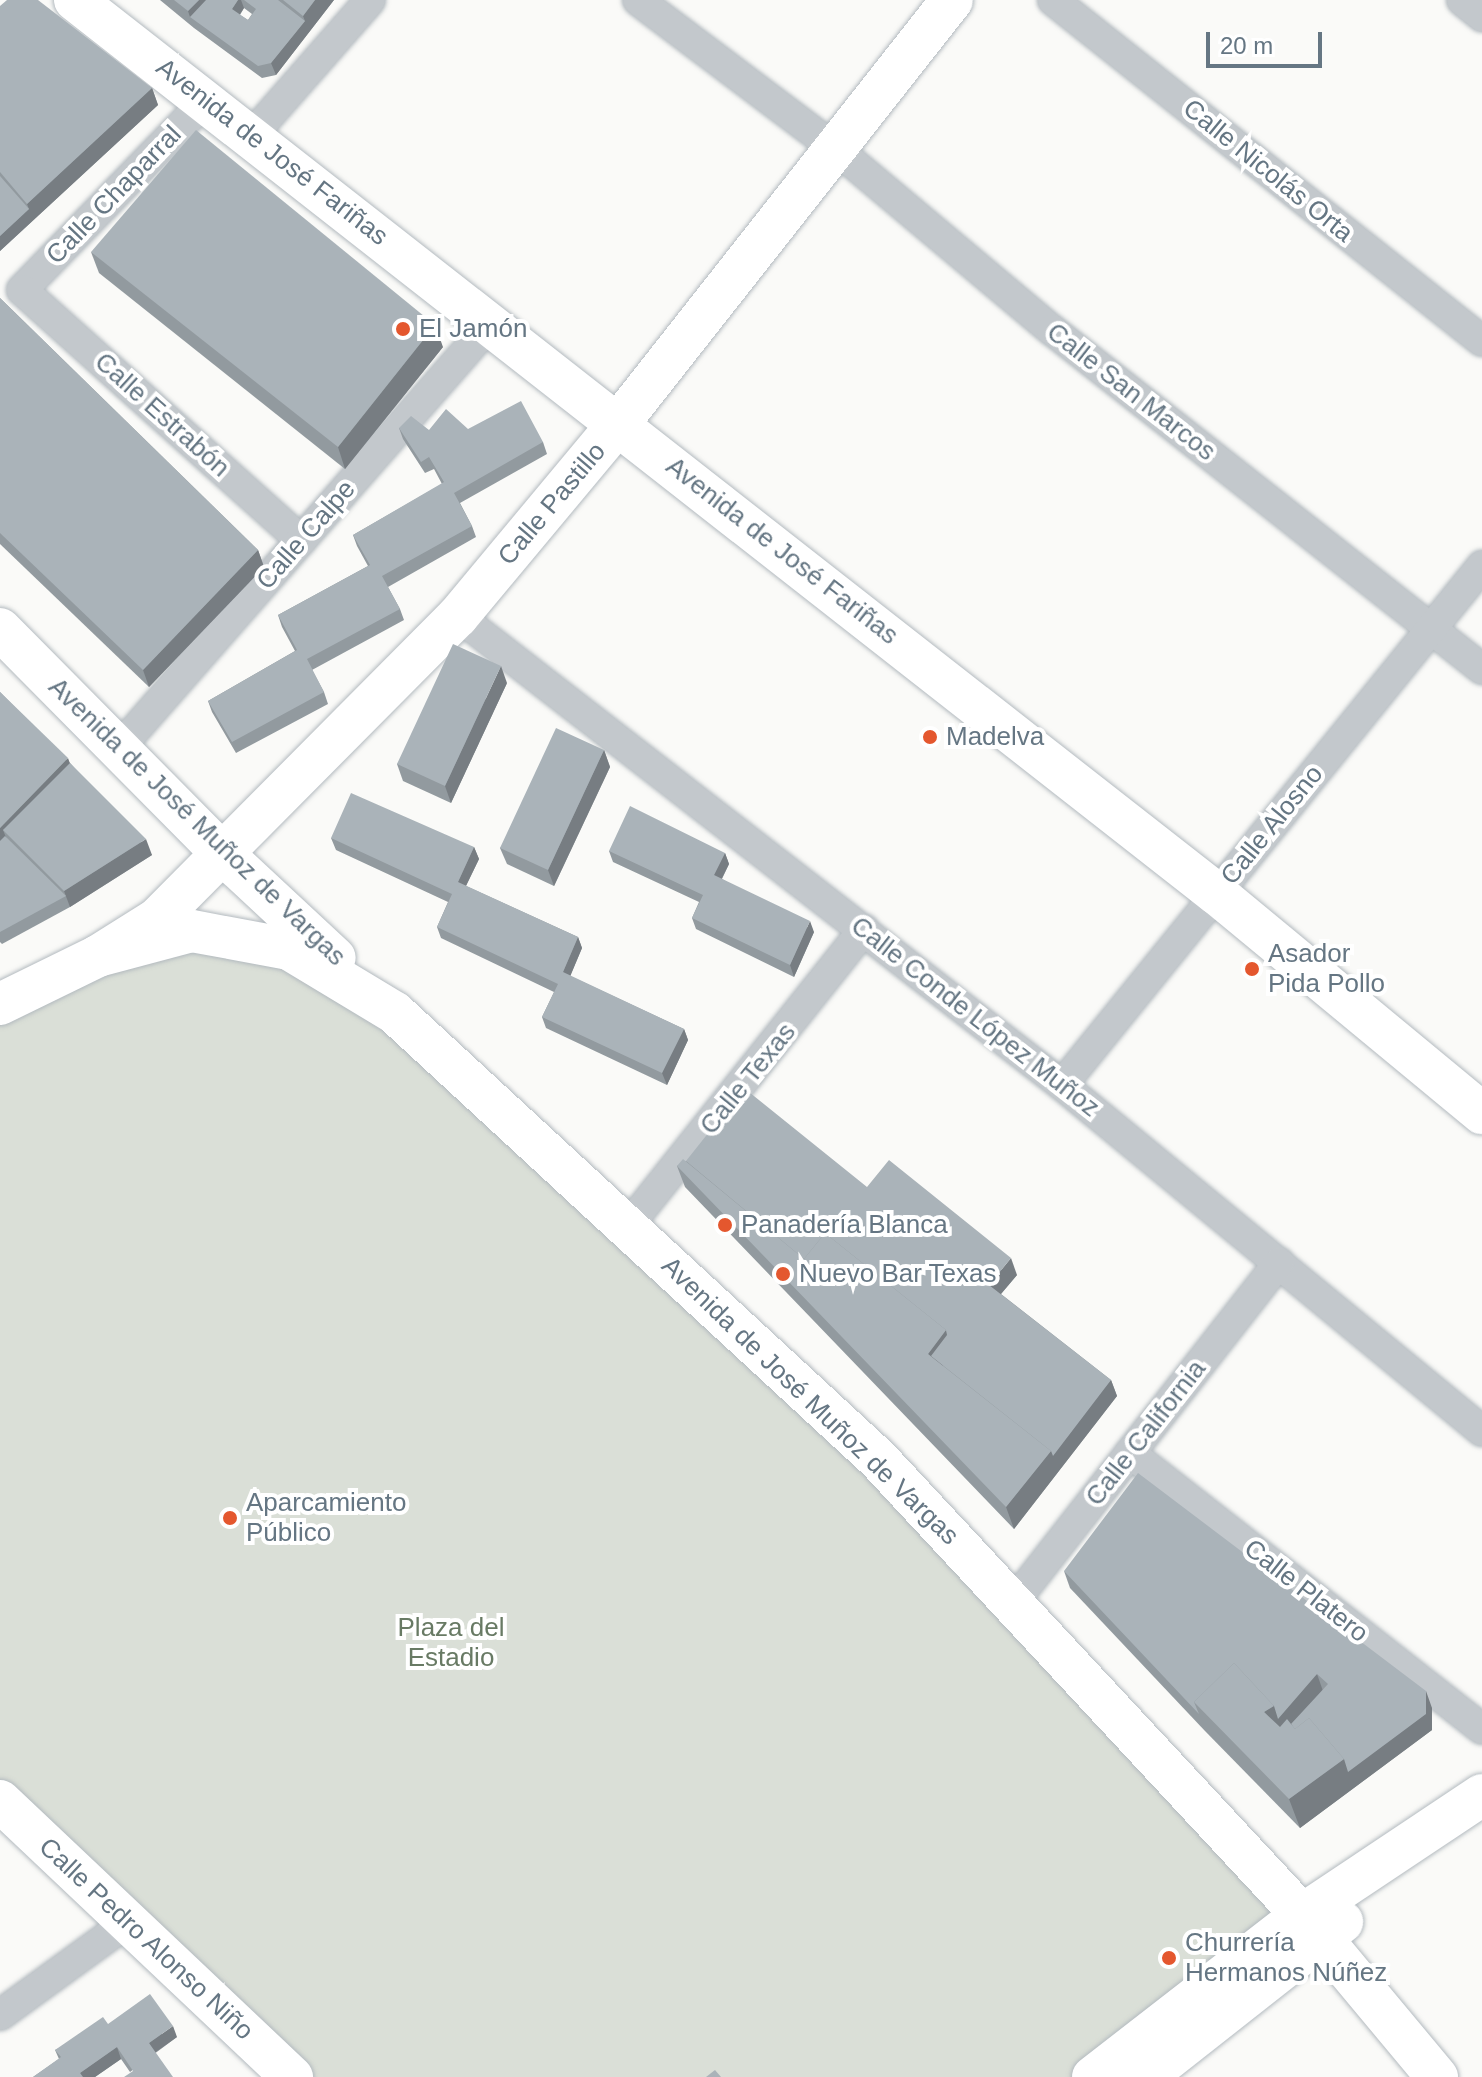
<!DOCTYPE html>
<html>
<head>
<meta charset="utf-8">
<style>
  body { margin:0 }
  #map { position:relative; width:1482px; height:2077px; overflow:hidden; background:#fafaf8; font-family:Helvetica,sans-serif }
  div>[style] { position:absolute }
  .green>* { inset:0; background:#dadfd7 }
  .roads { filter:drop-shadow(0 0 2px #b3babf) drop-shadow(0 0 2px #b3babf) }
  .street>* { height:30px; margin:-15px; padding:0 15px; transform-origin:15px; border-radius:15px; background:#c3c8cc }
  .secondary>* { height:42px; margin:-21px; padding:0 21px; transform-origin:21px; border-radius:21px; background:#fff }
  .wall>* { inset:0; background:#929a9f }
  .shaded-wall>* { inset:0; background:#777d82 }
  .building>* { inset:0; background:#aab3b9 }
  .dots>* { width:22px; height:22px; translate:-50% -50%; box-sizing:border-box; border:4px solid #fff; border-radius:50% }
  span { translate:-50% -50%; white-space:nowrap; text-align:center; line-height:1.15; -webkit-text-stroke:8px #fff; paint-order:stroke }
  .street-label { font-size:26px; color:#657683 }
  .poi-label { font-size:26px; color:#657683 }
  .left { translate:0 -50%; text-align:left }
  .park-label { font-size:26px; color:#687a64 }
  .scale { position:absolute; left:1206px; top:32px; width:116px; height:36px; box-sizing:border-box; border:4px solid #657683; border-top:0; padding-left:10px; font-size:24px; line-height:28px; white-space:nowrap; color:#657683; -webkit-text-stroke:6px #fff; paint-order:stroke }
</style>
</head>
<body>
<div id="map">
  <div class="green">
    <i style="clip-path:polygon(192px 931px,289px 949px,628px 1226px,1302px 1915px,1093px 2077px,292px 2077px,0 1801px,0 1004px)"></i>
  </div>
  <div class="roads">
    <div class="street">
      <i style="left:638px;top:0;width:248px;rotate:37deg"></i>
      <i style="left:836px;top:149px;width:282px;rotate:40deg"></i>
      <i style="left:1052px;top:330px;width:548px;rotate:38.25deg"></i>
      <i style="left:1053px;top:0;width:548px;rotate:38.48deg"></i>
      <i style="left:1462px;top:0;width:26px;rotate:39deg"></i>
      <i style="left:207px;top:99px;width:266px;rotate:134.1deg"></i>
      <i style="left:22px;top:290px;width:375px;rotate:41.9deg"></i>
      <i style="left:252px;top:135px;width:179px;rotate:-48.8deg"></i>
      <i style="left:458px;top:616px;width:765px;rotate:37.83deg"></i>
      <i style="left:1062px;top:1085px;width:544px;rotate:39.48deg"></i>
      <i style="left:120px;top:747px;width:563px;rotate:-48.81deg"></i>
      <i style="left:1062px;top:1085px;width:668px;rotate:-51.02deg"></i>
      <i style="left:628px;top:1226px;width:379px;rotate:-51.5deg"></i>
      <i style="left:1130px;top:1453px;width:447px;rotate:38.1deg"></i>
      <i style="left:1013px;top:1603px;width:432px;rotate:-52deg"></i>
      <i style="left:0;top:2015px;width:158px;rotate:-36deg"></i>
    </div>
    <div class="secondary">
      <i style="left:75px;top:0;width:1450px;rotate:38.06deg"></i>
      <i style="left:1217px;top:894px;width:344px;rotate:39.6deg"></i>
      <i style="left:0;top:629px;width:318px;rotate:45.3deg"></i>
      <i style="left:224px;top:855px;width:151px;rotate:42.9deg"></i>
      <i style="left:98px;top:956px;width:97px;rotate:-14.9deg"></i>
      <i style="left:192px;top:931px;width:99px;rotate:10.5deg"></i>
      <i style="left:289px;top:949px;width:124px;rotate:31.1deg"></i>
      <i style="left:395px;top:1013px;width:657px;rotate:42.72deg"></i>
      <i style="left:878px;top:1459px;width:623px;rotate:47.08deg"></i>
      <i style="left:1302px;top:1915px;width:211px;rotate:50.2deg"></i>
      <i style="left:0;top:1004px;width:109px;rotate:-26.1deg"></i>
      <i style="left:98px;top:956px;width:70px;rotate:-32.1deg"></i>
      <i style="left:157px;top:919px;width:427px;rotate:-45.2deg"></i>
      <i style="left:458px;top:616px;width:251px;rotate:-50.2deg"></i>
      <i style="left:619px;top:423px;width:538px;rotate:-51.79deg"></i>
      <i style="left:0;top:1801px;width:402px;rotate:43.4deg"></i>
      <i style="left:1093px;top:2077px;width:264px;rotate:-37.8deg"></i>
      <i style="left:1302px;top:1915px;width:216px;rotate:-33.7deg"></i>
      <i style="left:1145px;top:2077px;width:251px;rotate:-38.2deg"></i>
    </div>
  </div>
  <div class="wall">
    <i style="clip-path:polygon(evenodd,160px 0,334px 0,276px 75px,262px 78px,194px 28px,160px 0,244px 8px,252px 14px,248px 20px,240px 15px,244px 8px)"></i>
    <i style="clip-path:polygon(0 6px,152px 88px,158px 105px,0 251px)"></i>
    <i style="clip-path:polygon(91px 252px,443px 347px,345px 469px,99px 273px)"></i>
    <i style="clip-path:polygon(0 298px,258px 550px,264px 567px,149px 687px,0 544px)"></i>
    <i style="clip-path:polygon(399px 428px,429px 430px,468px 429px,543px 442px,547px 454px,460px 503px,472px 526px,476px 537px,388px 587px,400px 609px,404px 620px,312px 670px,324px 692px,328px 704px,236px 753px,212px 712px,208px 701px,295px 651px,282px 627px,278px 615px,368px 566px,357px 546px,353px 535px,442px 484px,434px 469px,425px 473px,403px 439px)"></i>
    <i style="clip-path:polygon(507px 683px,451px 803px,403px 781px,397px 764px)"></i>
    <i style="clip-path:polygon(0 692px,70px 763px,152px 855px,70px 907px,2px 944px,0 942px)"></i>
    <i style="clip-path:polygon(604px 750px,610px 767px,554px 886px,507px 864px,500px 848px)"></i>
    <i style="clip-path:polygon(331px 838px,474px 847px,479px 859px,466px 886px,578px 937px,582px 948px,570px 976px,684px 1029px,688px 1040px,667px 1085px,546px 1028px,542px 1017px,554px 992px,441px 938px,437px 927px,448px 902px,336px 850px)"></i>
    <i style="clip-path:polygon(609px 851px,725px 853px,729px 864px,722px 879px,814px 932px,794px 977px,696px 929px,692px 918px,699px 902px,613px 862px)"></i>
    <i style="clip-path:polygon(686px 1161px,1017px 1275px,1001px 1294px,1111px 1380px,1117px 1396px,1014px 1529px,685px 1187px,677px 1166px)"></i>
    <i style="clip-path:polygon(1064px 1571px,1432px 1708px,1432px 1730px,1300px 1828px,1205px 1731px,1070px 1588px)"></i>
    <i style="clip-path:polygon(108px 2024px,177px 2037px,130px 2072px,121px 2059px,95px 2077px,33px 2077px,59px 2059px,55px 2050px)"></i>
  </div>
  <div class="shaded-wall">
    <i style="clip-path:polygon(199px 0,221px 0,190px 17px,188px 11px)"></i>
    <i style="clip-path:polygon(238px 0,241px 0,244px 8px,236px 20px,232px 9px)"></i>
    <i style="clip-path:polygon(315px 0,334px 0,276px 75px,271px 63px,305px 21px,303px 16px)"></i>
    <i style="clip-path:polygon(152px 88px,158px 105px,0 251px,0 236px,29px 209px,27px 204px)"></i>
    <i style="clip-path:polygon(435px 325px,443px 347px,345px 469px,338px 447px)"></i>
    <i style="clip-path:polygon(258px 550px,264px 567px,149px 687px,143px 670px)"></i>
    <i style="clip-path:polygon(501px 666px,507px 683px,451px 803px,445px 786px)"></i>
    <i style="clip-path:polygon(604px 750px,610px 767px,554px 886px,548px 870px)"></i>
    <i style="clip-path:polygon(68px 758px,76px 780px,3px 830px,10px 847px,0 857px,0 828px)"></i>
    <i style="clip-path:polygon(146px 839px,152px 855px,70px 907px,64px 891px)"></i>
    <i style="clip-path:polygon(474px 847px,479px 859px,462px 894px,458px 882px)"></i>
    <i style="clip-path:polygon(725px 853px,729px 864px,718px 886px,714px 875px)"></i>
    <i style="clip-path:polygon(810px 921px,814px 932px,794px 977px,790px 965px)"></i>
    <i style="clip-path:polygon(578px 937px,582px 948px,567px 984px,563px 972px)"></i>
    <i style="clip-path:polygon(684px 1029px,688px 1040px,667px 1085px,662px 1073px)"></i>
    <i style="clip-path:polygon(1011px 1258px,1017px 1275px,995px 1301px,989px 1285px)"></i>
    <i style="clip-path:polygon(946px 1330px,954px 1351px,941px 1368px,928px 1354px)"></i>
    <i style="clip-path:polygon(1111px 1380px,1117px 1396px,1014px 1529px,1006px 1507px,1051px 1451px)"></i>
    <i style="clip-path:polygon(1317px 1674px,1323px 1691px,1284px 1735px,1264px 1712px)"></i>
    <i style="clip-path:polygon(1426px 1691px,1432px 1708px,1432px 1730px,1300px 1828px,1289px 1799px,1344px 1759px)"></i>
    <i style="clip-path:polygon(173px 2026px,177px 2037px,153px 2054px,149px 2043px)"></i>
    <i style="clip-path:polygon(117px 2047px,121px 2059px,95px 2077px,82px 2077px,80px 2073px)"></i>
  </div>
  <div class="building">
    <i style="clip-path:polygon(7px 0,38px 0,152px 88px,27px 204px,0 172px,0 6px)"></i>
    <i style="clip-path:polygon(174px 0,199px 0,188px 11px)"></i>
    <i style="clip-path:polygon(206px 0,238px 0,232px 9px,248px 20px,256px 9px,244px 0,278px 0,305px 21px,271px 63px,258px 66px,190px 17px)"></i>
    <i style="clip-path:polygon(283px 0,315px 0,303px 16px)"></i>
    <i style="clip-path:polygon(196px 130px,435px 325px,338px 447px,91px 252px)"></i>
    <i style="clip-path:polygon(0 176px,29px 209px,0 236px)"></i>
    <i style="clip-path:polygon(0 298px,258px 550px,143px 670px,0 533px)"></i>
    <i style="clip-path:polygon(521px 401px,543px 442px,454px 493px,472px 526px,382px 576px,400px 609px,307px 659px,324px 692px,232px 742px,208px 701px,297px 650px,278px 615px,370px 565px,353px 535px,444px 482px,429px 457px,421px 462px,399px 428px,411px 416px,429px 430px,446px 409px,468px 429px)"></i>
    <i style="clip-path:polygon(453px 644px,501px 666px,445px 786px,397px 764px)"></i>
    <i style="clip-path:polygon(0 692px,68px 758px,0 828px)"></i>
    <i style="clip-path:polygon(556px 728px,604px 750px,548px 870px,500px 848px)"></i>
    <i style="clip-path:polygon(70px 763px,146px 839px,64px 891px,3px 830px)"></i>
    <i style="clip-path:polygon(351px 793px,474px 847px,458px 882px,578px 937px,563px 972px,684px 1029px,662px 1073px,542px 1017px,558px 984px,437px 927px,452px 894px,331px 838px)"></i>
    <i style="clip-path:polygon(630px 806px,725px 853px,714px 875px,810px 921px,790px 965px,692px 918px,703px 895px,609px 851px)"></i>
    <i style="clip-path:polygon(5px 836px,66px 896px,0 932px,0 841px)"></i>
    <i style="clip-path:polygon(744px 1088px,867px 1187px,889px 1160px,1011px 1258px,989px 1285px,1111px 1380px,1053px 1456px,1051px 1451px,931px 1356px,947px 1335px,946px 1330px,825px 1233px,804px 1259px,686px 1161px)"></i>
    <i style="clip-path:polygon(683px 1159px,804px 1259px,825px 1233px,946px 1330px,928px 1354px,1051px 1451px,1006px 1507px,677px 1166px)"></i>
    <i style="clip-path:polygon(1138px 1473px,1426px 1691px,1426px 1714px,1348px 1772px,1344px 1759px,1309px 1718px,1295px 1729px,1291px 1724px,1328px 1684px,1317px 1674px,1278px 1719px,1274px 1706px,1234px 1663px,1194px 1702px,1199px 1714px,1064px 1571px)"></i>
    <i style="clip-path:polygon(1234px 1663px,1274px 1706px,1264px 1712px,1280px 1727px,1287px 1719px,1295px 1729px,1309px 1718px,1344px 1759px,1289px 1799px,1194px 1702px)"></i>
    <i style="clip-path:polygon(150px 1994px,173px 2026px,149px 2043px,173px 2077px,124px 2077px,133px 2071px,117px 2047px,80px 2073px,83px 2077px,33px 2077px,61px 2057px,55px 2050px,103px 2017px,108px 2024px)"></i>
    <i style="clip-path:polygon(715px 2070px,721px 2077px,706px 2077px)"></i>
  </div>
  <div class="dots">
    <i style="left:403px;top:329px;background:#e4572e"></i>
    <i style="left:930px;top:737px;background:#e4572e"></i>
    <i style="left:1252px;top:969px;background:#e4572e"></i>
    <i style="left:725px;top:1225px;background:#e4572e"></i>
    <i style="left:783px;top:1274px;background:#e4572e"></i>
    <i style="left:230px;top:1518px;background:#e4572e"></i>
    <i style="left:1169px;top:1958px;background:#e4572e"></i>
  </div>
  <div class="street-label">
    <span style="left:272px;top:152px;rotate:38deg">Avenida de José Fariñas</span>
    <span style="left:1268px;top:171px;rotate:39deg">Calle Nicolás Orta</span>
    <span style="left:114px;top:195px;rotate:-46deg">Calle Chaparral</span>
    <span style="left:1131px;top:392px;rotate:38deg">Calle San Marcos</span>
    <span style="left:162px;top:415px;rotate:42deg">Calle Estrabón</span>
    <span style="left:552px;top:504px;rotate:-50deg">Calle Pastillo</span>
    <span style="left:306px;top:535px;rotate:-49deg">Calle Calpe</span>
    <span style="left:782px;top:551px;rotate:38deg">Avenida de José Fariñas</span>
    <span style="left:197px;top:822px;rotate:44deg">Avenida de José Muñoz de Vargas</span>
    <span style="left:1272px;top:825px;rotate:-51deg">Calle Alosno</span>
    <span style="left:975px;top:1017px;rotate:38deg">Calle Conde López Muñoz</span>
    <span style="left:748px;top:1079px;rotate:-51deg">Calle Texas</span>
    <span style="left:810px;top:1401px;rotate:44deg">Avenida de José Muñoz de Vargas</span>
    <span style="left:1146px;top:1433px;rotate:-52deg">Calle California</span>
    <span style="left:1306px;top:1591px;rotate:38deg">Calle Platero</span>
    <span style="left:146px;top:1939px;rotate:43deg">Calle Pedro Alonso Niño</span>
  </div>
  <div class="poi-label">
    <span class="left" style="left:419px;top:329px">El Jamón</span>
    <span class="left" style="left:946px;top:737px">Madelva</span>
    <span class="left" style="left:1268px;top:969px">Asador<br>Pida Pollo</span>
    <span class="left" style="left:741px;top:1225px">Panadería Blanca</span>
    <span class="left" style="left:799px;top:1274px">Nuevo Bar Texas</span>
    <span class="left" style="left:246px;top:1518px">Aparcamiento<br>Público</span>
    <span class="left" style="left:1185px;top:1958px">Churrería<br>Hermanos Núñez</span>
  </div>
  <div class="park-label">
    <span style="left:451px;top:1643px">Plaza del<br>Estadio</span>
  </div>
  <div class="scale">20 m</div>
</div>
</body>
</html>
